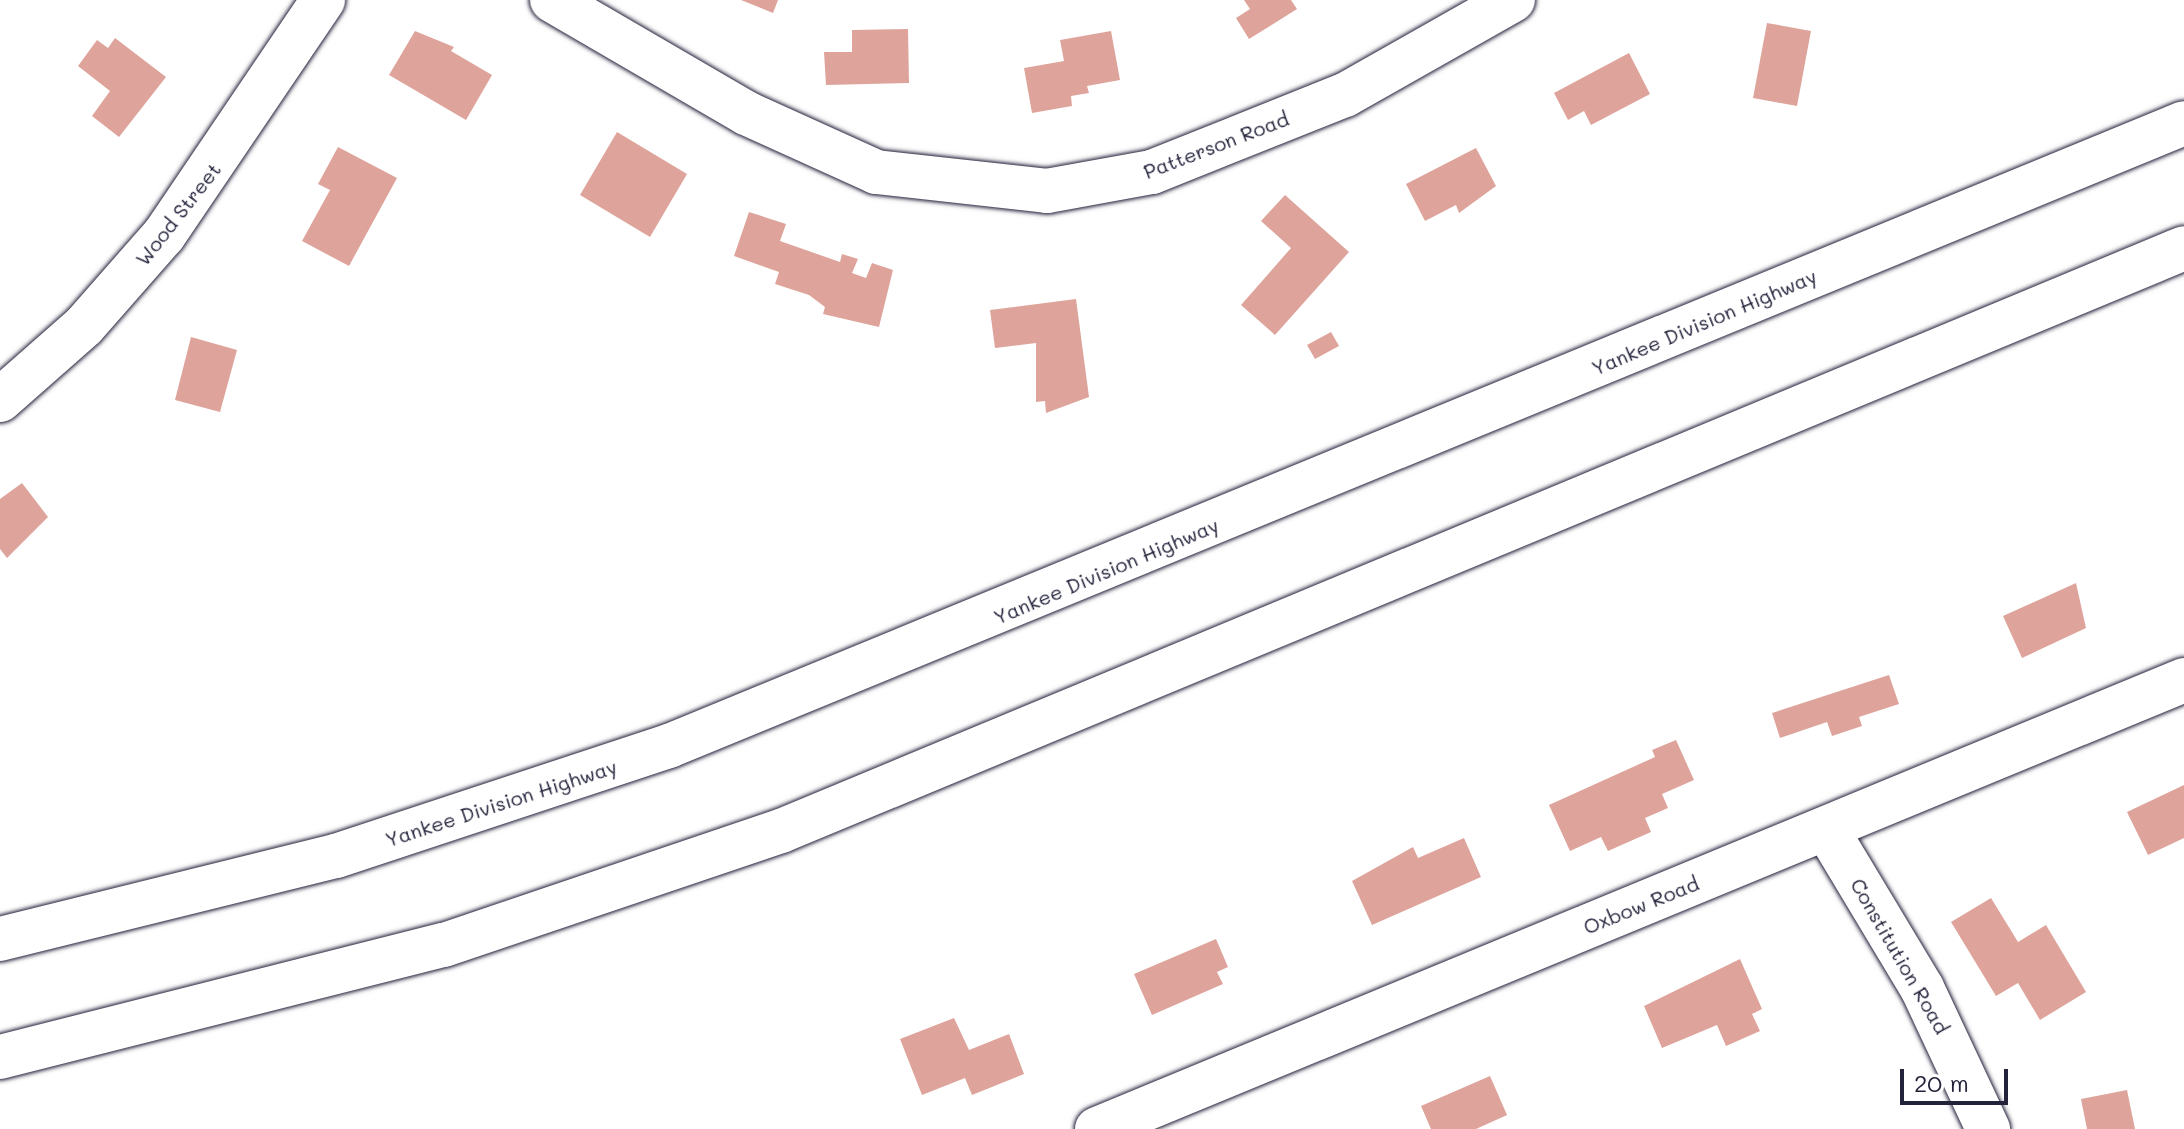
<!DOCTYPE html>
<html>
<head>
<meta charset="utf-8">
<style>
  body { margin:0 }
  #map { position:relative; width:2184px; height:1129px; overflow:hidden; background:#fff; font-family:Mali,sans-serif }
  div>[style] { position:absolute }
  .building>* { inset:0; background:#dea49b }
  .roads { filter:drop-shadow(0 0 2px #22223b) drop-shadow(0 0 2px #22223b) }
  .minor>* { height:44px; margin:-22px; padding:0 22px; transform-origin:22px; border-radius:22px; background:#fff }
  .highway>* { height:44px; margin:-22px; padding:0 22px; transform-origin:22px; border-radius:22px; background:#fff }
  span { translate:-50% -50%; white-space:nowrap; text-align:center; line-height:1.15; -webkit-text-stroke:8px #fff; paint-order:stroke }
  .street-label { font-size:20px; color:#22223b }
  .scale { position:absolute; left:1900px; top:1069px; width:108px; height:36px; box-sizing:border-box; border:4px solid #22223b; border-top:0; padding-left:10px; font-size:24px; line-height:28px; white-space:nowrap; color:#22223b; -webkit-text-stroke:6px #fff; paint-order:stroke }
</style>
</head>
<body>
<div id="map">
  <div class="building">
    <i style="clip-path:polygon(741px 0,778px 0,773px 13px)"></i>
    <i style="clip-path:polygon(1244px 0,1291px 0,1297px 9px,1249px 39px,1236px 18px,1250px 9px)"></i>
    <i style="clip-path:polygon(1767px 23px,1811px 31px,1797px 106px,1753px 98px)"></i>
    <i style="clip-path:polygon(908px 29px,909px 83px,826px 85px,824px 52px,852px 52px,852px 30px)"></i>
    <i style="clip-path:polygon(415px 31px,454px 47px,451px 51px,492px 75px,466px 120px,389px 75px)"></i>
    <i style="clip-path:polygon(1111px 31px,1120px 80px,1087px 86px,1089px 93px,1071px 96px,1072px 106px,1032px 113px,1024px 68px,1064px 61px,1060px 40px)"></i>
    <i style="clip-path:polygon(115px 38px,166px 77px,119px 137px,92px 116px,110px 91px,78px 66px,97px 40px,108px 48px)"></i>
    <i style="clip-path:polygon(1629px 53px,1650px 94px,1591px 125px,1584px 111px,1568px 120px,1554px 93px)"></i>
    <i style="clip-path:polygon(617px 132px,687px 174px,650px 237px,580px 195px)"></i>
    <i style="clip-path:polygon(338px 147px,397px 178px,349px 266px,302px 241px,330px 190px,318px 184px)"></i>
    <i style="clip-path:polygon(1476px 148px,1496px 186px,1459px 213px,1456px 205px,1425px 221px,1406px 184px)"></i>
    <i style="clip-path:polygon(1285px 195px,1349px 252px,1275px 335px,1241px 305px,1291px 248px,1261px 221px)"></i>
    <i style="clip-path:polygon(749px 212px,786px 224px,780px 241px,840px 262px,842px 254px,858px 259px,852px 273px,866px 278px,872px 263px,893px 270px,879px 327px,823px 314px,825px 307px,809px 295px,775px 284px,779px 272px,734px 256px)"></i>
    <i style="clip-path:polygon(1076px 299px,1089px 397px,1046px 413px,1045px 401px,1036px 402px,1036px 343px,995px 348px,990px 310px)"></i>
    <i style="clip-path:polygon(1331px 332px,1339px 346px,1315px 359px,1307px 345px)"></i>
    <i style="clip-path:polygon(191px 337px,237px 350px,220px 412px,175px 400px)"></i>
    <i style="clip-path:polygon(22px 483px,48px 517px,7px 558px,0 549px,0 499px)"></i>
    <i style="clip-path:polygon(2076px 583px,2086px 628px,2022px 658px,2003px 616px)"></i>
    <i style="clip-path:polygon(1889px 675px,1899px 704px,1859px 717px,1862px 726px,1832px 736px,1827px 722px,1780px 738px,1772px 713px)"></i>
    <i style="clip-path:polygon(1676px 740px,1694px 780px,1662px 794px,1668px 808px,1645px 818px,1651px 832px,1608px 851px,1601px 837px,1570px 851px,1549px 805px,1655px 757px,1652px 750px)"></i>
    <i style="clip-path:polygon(2184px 785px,2184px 838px,2148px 855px,2127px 812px)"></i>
    <i style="clip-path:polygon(1464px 838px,1481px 877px,1372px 925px,1352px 881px,1413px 847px,1418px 858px)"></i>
    <i style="clip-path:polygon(1991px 898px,2018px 942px,2046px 925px,2086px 992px,2040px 1020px,2018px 983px,1996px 996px,1951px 922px)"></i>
    <i style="clip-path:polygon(1216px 939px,1228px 967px,1217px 972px,1223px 984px,1152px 1015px,1134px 974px)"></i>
    <i style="clip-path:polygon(1740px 959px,1762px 1009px,1752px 1014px,1760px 1031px,1726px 1046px,1717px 1025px,1662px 1048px,1644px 1006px)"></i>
    <i style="clip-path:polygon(954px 1018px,969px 1050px,1009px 1034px,1024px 1074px,972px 1095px,965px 1078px,922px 1095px,900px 1039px)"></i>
    <i style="clip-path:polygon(1490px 1076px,1507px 1115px,1476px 1129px,1431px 1129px,1421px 1106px)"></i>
    <i style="clip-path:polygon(2127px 1090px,2135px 1129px,2087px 1129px,2081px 1099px)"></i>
  </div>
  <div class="roads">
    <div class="minor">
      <i style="left:552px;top:0;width:225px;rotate:30.2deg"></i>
      <i style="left:746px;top:113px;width:143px;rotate:24.4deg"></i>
      <i style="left:876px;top:172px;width:172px;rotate:6.3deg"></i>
      <i style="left:1047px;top:191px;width:107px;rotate:-10.3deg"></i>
      <i style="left:1152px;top:172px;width:208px;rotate:-21.8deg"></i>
      <i style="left:1345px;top:95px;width:193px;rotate:-29.5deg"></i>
      <i style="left:0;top:400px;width:112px;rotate:-41.4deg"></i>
      <i style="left:84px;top:326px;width:121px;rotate:-48.7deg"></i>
      <i style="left:164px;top:235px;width:284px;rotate:-55.9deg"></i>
      <i style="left:1827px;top:830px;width:184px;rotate:59deg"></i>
      <i style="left:1922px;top:988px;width:156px;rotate:64.9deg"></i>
      <i style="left:1097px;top:1129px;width:1176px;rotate:-22.44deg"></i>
    </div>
    <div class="highway">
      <i style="left:0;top:939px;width:346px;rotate:-13.9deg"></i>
      <i style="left:336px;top:856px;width:351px;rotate:-18.3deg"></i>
      <i style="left:669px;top:746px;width:1638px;rotate:-22.35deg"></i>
      <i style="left:0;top:1057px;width:458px;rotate:-14.2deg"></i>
      <i style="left:444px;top:945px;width:356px;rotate:-18.7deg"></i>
      <i style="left:781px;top:831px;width:1519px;rotate:-22.56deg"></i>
    </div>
  </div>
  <div class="street-label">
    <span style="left:1216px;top:145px;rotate:-21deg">Patterson Road</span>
    <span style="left:178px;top:214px;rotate:-52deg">Wood Street</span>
    <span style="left:1704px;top:322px;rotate:-23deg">Yankee Division Highway</span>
    <span style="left:1106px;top:571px;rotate:-23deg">Yankee Division Highway</span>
    <span style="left:501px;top:803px;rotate:-18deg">Yankee Division Highway</span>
    <span style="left:1641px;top:905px;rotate:-22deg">Oxbow Road</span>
    <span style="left:1900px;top:956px;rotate:60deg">Constitution Road</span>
  </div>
  <div class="scale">20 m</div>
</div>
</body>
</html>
